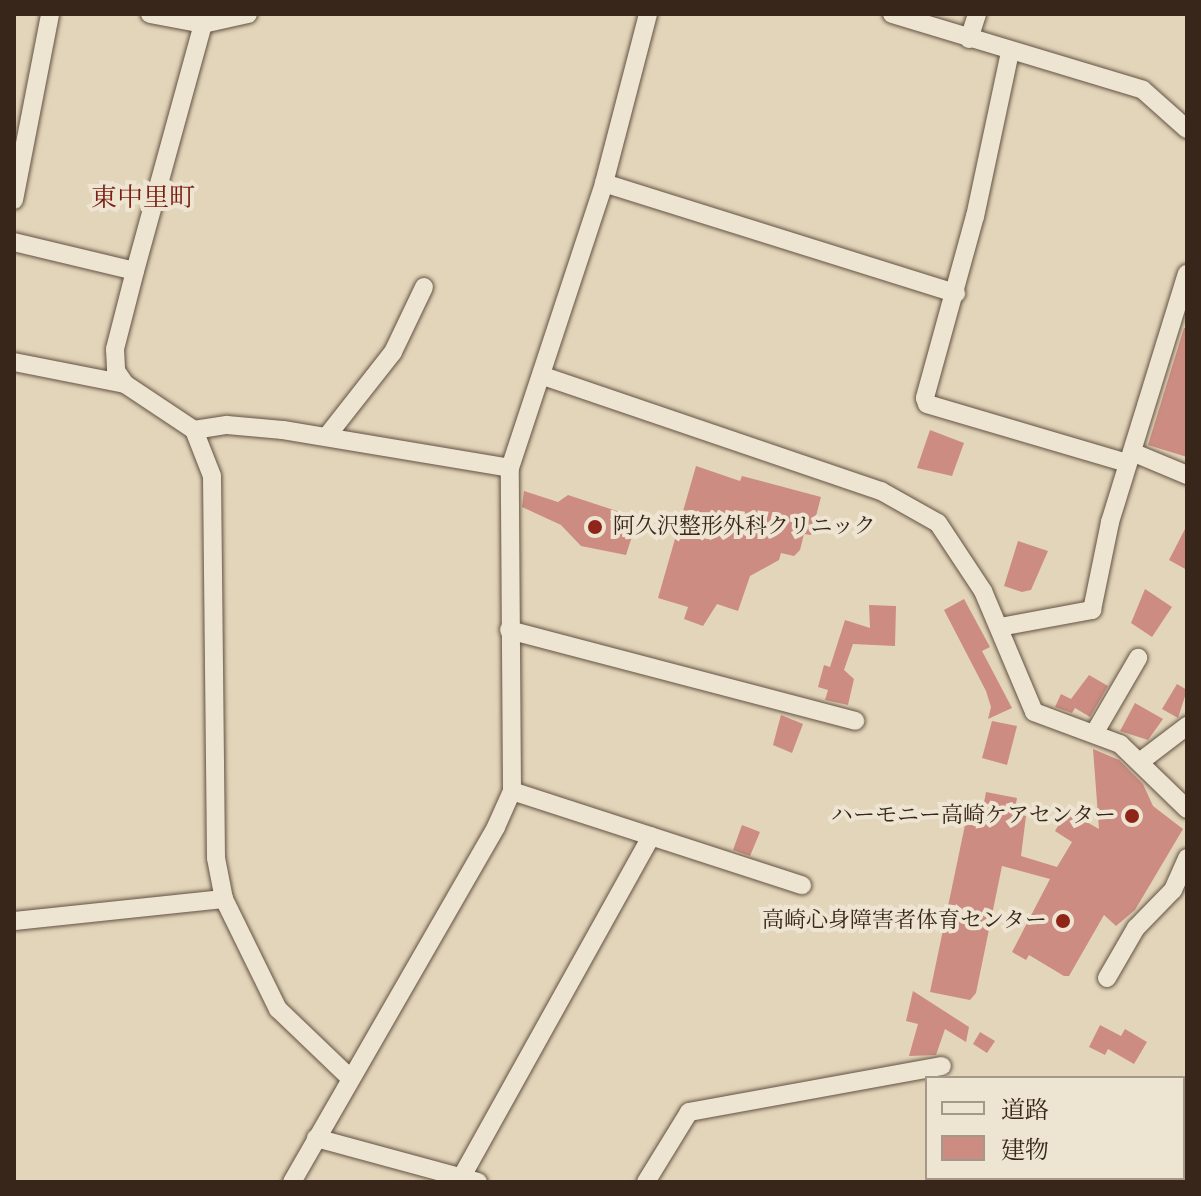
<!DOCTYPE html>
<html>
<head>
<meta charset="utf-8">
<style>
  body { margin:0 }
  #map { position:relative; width:1201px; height:1196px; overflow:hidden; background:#e3d5ba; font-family:Alegreya,"Noto Serif JP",serif }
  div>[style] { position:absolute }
  .building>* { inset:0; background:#cc8c82 }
  .roads { filter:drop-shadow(0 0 2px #635242) drop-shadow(0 0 2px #635242) }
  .minor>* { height:18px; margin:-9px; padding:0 9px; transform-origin:9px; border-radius:9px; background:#ede4d2 }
  .dots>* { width:22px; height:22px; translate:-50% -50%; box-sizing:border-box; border:4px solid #ede4d2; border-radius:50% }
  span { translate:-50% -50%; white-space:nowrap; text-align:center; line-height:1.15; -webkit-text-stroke:8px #ede4d2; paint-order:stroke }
  .poi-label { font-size:22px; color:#38261a }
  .left { translate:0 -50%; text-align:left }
  .right { translate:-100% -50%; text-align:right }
  .quarter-label { font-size:26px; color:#7a1f14 }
  .frame { position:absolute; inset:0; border:16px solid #38261a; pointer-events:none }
  .legend { position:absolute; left:925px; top:1076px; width:260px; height:104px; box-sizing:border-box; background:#ede4d2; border:2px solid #a59888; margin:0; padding:10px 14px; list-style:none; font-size:24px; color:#38261a }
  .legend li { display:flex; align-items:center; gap:16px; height:40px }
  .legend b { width:40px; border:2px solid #a59888 }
</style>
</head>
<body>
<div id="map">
  <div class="building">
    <i style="clip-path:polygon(1184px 328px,1187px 328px,1187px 457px,1148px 445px)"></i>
    <i style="clip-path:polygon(930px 430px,964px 443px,952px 476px,917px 468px)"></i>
    <i style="clip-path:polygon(696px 466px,740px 481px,742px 476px,821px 497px,811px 535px,804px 534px,800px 550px,794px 556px,781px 553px,779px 560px,750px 576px,738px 611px,717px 604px,703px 626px,684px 619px,688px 607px,658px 598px)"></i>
    <i style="clip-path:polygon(524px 491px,558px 502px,568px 495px,638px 518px,626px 555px,581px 546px,561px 525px,522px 507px)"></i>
    <i style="clip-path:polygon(1187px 525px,1187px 570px,1169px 560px)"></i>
    <i style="clip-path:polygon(1018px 541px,1048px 551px,1031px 590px,1022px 592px,1004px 586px)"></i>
    <i style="clip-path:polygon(1145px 589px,1172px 607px,1152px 637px,1131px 623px)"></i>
    <i style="clip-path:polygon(964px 599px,990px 647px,982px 651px,1012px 708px,988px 719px,991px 707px,986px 691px,944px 610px)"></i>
    <i style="clip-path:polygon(869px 605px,896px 606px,895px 646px,853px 644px,844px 670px,854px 679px,848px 705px,825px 700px,828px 690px,818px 687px,824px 665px,830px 667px,845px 620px,870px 628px)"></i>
    <i style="clip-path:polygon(1089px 675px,1108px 686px,1090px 717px,1075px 708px,1072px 713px,1055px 707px,1061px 694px,1071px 699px)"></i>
    <i style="clip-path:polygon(1177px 684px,1187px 690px,1178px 718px,1162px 709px)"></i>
    <i style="clip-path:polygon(1135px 703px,1163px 719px,1148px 740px,1120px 731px)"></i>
    <i style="clip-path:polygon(781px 715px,803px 724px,792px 753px,773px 745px)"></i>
    <i style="clip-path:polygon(992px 721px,1017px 726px,1007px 765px,982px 758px)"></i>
    <i style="clip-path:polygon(1093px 749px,1119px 760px,1143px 784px,1153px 806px,1183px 829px,1135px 910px,1116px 926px,1104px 915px,1069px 976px,1064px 976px,1029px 955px,1026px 960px,1012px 952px,1050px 879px,1002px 866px,976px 993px,970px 1000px,930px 992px,969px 806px,983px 808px,986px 792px,1017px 798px,1014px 814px,1026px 816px,1021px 856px,1057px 867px,1072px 842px,1055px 831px,1067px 811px,1099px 829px)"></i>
    <i style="clip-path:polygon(742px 825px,760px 832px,750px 856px,733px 850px)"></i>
    <i style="clip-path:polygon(913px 991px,969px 1027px,966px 1042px,945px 1029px,936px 1055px,909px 1056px,918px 1024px,906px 1021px)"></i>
    <i style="clip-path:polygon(1100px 1025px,1121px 1036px,1125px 1029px,1147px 1042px,1134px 1064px,1108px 1049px,1105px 1055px,1089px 1047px)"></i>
    <i style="clip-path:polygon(980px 1032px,995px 1041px,987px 1053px,973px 1044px)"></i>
  </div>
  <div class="roads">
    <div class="minor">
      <i style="left:150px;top:14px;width:54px;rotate:10.7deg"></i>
      <i style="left:203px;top:24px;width:46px;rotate:-12.5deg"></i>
      <i style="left:892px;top:14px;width:262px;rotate:16.8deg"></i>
      <i style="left:1143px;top:90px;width:59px;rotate:41.6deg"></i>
      <i style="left:203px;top:24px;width:256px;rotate:105.4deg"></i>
      <i style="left:135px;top:271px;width:81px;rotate:104.4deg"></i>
      <i style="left:115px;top:349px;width:22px;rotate:87deg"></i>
      <i style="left:116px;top:371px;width:16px;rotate:55deg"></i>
      <i style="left:125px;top:384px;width:83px;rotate:33.7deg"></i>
      <i style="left:194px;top:430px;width:49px;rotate:68.6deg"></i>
      <i style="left:212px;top:476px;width:382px;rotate:89.4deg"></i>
      <i style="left:216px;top:858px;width:42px;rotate:79deg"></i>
      <i style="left:224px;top:899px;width:123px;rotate:63.9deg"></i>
      <i style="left:278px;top:1009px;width:98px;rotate:43.8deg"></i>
      <i style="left:969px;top:39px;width:26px;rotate:-72deg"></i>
      <i style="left:1010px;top:52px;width:168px;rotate:102deg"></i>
      <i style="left:975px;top:216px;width:189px;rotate:105.4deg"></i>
      <i style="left:925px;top:398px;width:6px;rotate:72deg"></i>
      <i style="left:927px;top:404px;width:209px;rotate:16.4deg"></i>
      <i style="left:604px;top:183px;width:369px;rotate:17.4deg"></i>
      <i style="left:14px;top:200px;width:189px;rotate:-79deg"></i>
      <i style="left:14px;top:242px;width:124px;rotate:13.5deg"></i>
      <i style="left:14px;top:362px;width:113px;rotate:11.2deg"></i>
      <i style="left:543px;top:376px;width:357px;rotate:18.8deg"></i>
      <i style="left:881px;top:491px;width:65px;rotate:29.3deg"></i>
      <i style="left:938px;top:523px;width:82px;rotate:56.5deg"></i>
      <i style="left:983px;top:591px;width:131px;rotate:67.1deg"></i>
      <i style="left:1034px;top:712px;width:92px;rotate:20.4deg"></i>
      <i style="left:1120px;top:744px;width:93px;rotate:44.1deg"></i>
      <i style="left:194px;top:430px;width:33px;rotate:-9deg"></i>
      <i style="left:227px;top:425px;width:56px;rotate:5.1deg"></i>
      <i style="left:283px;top:430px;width:230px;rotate:9.5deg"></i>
      <i style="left:327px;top:436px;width:107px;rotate:-51.8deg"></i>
      <i style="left:393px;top:352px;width:72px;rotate:-64.5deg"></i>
      <i style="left:1132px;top:452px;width:60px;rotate:22.7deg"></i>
      <i style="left:1000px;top:627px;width:94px;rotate:-10.5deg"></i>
      <i style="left:1092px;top:610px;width:90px;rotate:-78.4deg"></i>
      <i style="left:1110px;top:522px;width:260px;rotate:-72.8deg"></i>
      <i style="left:509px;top:630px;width:358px;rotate:14.7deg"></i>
      <i style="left:1095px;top:732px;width:86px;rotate:-59.8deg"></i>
      <i style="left:1141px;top:761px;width:58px;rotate:-37.3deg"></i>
      <i style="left:512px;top:791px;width:305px;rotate:18deg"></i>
      <i style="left:14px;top:921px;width:211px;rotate:-6deg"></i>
      <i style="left:1107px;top:978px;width:58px;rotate:-59.9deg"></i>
      <i style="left:1136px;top:928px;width:53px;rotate:-45.8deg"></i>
      <i style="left:1173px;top:890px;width:35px;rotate:-66deg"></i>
      <i style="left:316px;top:1138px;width:168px;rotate:15.2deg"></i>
      <i style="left:461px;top:1178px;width:391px;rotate:-60.9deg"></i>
      <i style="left:292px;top:1182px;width:409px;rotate:-60.1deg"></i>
      <i style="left:496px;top:827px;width:39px;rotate:-66deg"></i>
      <i style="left:512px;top:791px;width:323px;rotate:-90.4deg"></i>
      <i style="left:510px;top:468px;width:300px;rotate:-71.7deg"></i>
      <i style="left:604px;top:183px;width:175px;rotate:-75.4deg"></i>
      <i style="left:646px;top:1182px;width:82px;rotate:-58.4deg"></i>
      <i style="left:689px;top:1112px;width:257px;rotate:-10.3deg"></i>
    </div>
  </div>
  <div class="dots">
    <i style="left:595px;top:527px;background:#8f2418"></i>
    <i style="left:1132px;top:816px;background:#8f2418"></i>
    <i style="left:1063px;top:921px;background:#8f2418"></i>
  </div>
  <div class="poi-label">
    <span class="left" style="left:613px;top:527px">阿久沢整形外科クリニック</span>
    <span class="right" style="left:1116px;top:816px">ハーモニー高崎ケアセンター</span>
    <span class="right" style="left:1047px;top:921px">高崎心身障害者体育センター</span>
  </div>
  <div class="quarter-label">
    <span style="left:143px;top:198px">東中里町</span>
  </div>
  <div class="frame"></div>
  <ul class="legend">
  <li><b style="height:10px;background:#ede4d2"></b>道路</li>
  <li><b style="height:22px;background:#cc8c82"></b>建物</li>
  </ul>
</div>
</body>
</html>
